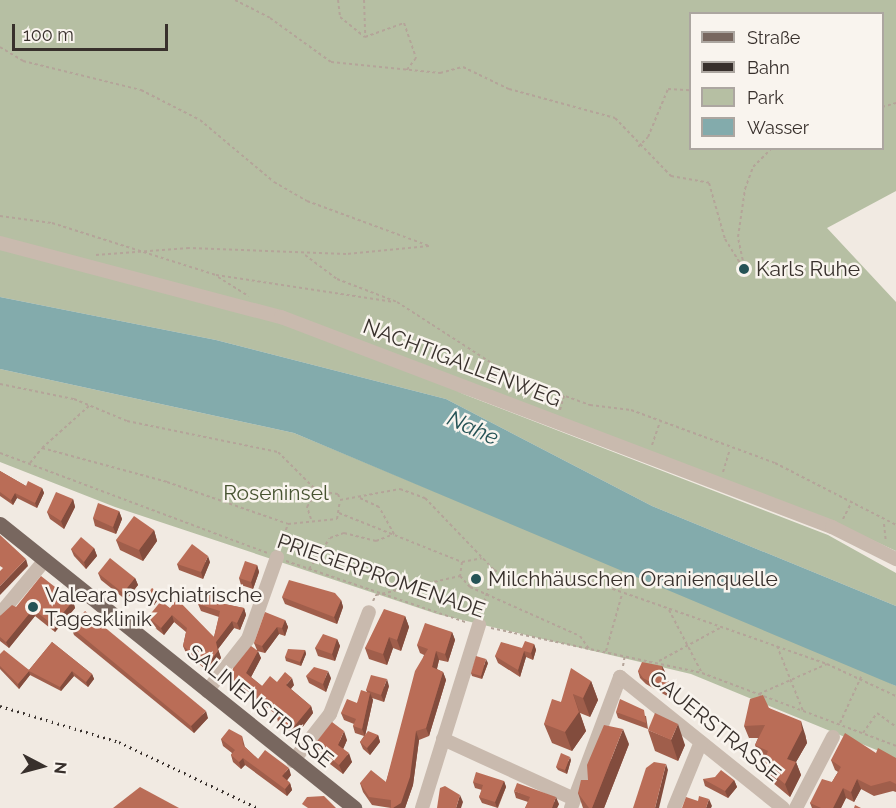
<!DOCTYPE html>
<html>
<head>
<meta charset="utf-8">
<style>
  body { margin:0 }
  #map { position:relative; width:896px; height:808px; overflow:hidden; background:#f1eae2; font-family:Raleway,sans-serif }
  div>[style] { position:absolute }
  .green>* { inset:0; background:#b6bfa3 }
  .water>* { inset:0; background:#83abac }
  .path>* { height:2px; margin-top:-1px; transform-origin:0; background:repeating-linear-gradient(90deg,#b4a499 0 3px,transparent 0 6px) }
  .minor>* { height:14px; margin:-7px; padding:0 7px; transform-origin:7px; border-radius:7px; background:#c9baae }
  .major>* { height:15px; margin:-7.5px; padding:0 7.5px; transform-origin:7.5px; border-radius:7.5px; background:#78675f }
  .rail>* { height:3px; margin-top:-1.5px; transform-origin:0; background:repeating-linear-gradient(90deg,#38302c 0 1.5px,transparent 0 6px) }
  .wall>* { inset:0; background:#a05e4b }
  .shaded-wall>* { inset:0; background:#824c3d }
  .building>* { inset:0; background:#ba6d57 }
  .dots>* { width:16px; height:16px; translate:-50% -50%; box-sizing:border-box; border:3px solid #f9f4ee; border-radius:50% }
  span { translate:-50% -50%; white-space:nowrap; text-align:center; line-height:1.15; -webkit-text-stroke:5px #f9f4ee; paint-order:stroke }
  .poi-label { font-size:21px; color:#38302c }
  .left { translate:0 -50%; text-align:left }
  .street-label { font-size:21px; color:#38302c }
  .park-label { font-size:21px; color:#485432 }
  .water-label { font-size:22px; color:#255356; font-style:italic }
  .legend { position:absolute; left:689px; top:12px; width:195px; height:138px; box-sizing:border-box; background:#f9f4ee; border:2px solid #aca6a0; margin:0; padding:8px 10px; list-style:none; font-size:18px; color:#38302c }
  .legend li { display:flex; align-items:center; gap:12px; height:30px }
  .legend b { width:30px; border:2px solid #aca6a0 }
  .north { position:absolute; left:12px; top:736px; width:60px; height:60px; -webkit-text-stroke:4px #f9f4ee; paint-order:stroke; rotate:96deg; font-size:16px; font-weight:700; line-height:24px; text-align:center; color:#38302c }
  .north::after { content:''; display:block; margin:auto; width:21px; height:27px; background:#38302c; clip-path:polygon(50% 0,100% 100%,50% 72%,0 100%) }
  .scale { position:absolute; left:12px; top:24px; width:156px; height:27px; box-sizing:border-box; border:3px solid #38302c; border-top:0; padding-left:8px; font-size:18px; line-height:21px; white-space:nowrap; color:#38302c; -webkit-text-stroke:4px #f9f4ee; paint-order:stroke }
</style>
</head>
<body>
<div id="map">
  <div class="green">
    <i style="clip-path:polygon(evenodd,0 0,896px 0,896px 191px,827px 228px,896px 302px,896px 551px,820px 516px,458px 392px,828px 535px,896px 573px,896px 606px,652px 506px,446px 399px,216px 340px,0 297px,0 0,690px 14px,882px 14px,882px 148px,690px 148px,690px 14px)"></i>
    <i style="clip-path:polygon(0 369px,294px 433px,860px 668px,896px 686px,896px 758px,691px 674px,437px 614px,115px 507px,0 462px)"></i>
  </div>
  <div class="water">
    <i style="clip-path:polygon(0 297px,216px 340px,446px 399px,652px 506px,896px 606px,896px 686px,294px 433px,0 369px)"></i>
  </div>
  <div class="path">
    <i style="left:235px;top:0;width:39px;rotate:27deg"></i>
    <i style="left:270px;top:18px;width:75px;rotate:35.8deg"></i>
    <i style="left:331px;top:62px;width:110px;rotate:5.8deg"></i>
    <i style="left:440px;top:73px;width:24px;rotate:-15deg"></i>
    <i style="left:463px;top:67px;width:51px;rotate:25.6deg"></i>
    <i style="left:509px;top:89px;width:110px;rotate:15.3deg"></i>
    <i style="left:615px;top:118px;width:81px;rotate:46deg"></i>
    <i style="left:671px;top:176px;width:39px;rotate:10deg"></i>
    <i style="left:709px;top:183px;width:58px;rotate:74.1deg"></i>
    <i style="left:725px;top:239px;width:36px;rotate:58deg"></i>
    <i style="left:338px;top:0;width:17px;rotate:83deg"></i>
    <i style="left:340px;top:17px;width:32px;rotate:39deg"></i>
    <i style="left:364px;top:0;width:37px;rotate:88deg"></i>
    <i style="left:365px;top:37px;width:41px;rotate:-19.7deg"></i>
    <i style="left:404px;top:23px;width:37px;rotate:71deg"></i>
    <i style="left:416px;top:58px;width:16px;rotate:128deg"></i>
    <i style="left:0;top:47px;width:27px;rotate:31deg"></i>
    <i style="left:23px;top:61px;width:122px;rotate:13.8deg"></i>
    <i style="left:141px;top:90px;width:66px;rotate:27deg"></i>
    <i style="left:200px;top:120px;width:97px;rotate:40deg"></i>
    <i style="left:274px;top:182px;width:38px;rotate:30deg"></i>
    <i style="left:307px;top:201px;width:130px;rotate:20.2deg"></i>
    <i style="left:429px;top:246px;width:83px;rotate:174.5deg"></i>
    <i style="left:346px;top:254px;width:157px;rotate:-177.8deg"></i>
    <i style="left:189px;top:248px;width:94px;rotate:175.7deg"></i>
    <i style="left:882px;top:107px;width:15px;rotate:-16deg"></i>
    <i style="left:638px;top:147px;width:14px;rotate:-45deg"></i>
    <i style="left:648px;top:137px;width:52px;rotate:-67.4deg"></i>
    <i style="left:668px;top:89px;width:22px;rotate:3deg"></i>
    <i style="left:0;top:216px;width:52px;rotate:7.7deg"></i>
    <i style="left:52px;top:223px;width:172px;rotate:17.6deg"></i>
    <i style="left:216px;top:275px;width:180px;rotate:8.6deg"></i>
    <i style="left:305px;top:255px;width:40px;rotate:37deg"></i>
    <i style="left:337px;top:279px;width:64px;rotate:21deg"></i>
    <i style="left:397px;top:302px;width:140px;rotate:32.8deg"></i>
    <i style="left:515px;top:378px;width:80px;rotate:19.8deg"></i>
    <i style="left:590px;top:405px;width:41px;rotate:7deg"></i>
    <i style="left:631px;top:410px;width:153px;rotate:20.2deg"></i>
    <i style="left:775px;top:463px;width:136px;rotate:27.1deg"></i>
    <i style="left:744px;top:266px;width:30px;rotate:-102deg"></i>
    <i style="left:738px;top:237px;width:49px;rotate:-81.7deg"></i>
    <i style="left:745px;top:189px;width:23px;rotate:-70deg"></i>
    <i style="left:753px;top:167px;width:27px;rotate:-45deg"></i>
    <i style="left:218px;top:277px;width:36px;rotate:32deg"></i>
    <i style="left:0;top:384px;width:76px;rotate:11.5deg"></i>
    <i style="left:74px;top:399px;width:57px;rotate:22.5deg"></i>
    <i style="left:127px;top:421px;width:154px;rotate:11.6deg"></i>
    <i style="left:278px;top:452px;width:55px;rotate:45deg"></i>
    <i style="left:317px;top:491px;width:21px;rotate:8deg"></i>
    <i style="left:338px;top:494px;width:6px;rotate:72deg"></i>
    <i style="left:340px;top:500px;width:61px;rotate:-10.4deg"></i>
    <i style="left:400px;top:489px;width:27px;rotate:20deg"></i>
    <i style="left:425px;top:498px;width:100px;rotate:46.2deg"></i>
    <i style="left:494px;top:570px;width:17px;rotate:25deg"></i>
    <i style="left:509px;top:577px;width:49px;rotate:-3.5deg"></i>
    <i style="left:558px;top:574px;width:33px;rotate:12deg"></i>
    <i style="left:590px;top:581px;width:251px;rotate:19.3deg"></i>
    <i style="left:827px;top:664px;width:76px;rotate:24.9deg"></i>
    <i style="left:533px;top:400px;width:15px;rotate:-74deg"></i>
    <i style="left:560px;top:410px;width:15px;rotate:-74deg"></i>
    <i style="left:652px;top:445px;width:24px;rotate:-71deg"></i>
    <i style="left:42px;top:448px;width:63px;rotate:-41.8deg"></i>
    <i style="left:0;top:453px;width:285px;rotate:20.5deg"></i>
    <i style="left:30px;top:463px;width:19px;rotate:-51deg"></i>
    <i style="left:42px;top:448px;width:130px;rotate:15.2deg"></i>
    <i style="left:167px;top:482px;width:128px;rotate:19.1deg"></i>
    <i style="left:288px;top:524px;width:49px;rotate:-5.8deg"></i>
    <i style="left:337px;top:519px;width:18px;rotate:-81deg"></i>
    <i style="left:723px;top:472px;width:24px;rotate:-73deg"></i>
    <i style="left:339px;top:513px;width:132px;rotate:21.7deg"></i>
    <i style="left:462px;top:562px;width:20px;rotate:-11deg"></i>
    <i style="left:311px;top:519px;width:13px;rotate:-108deg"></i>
    <i style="left:307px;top:507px;width:19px;rotate:-58deg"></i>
    <i style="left:843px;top:519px;width:18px;rotate:-63deg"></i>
    <i style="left:884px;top:524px;width:18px;rotate:84deg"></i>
    <i style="left:280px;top:547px;width:24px;rotate:-71deg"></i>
    <i style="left:286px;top:561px;width:192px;rotate:18.8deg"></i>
    <i style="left:462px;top:562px;width:14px;rotate:98deg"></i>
    <i style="left:460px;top:576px;width:15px;rotate:48deg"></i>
    <i style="left:470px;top:587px;width:120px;rotate:24deg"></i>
    <i style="left:580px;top:636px;width:16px;rotate:55deg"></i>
    <i style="left:309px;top:569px;width:37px;rotate:-56deg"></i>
    <i style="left:330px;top:538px;width:15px;rotate:-20deg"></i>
    <i style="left:344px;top:533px;width:33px;rotate:14deg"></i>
    <i style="left:376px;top:541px;width:19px;rotate:-21deg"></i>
    <i style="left:394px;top:534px;width:31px;rotate:-119deg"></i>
    <i style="left:379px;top:507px;width:23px;rotate:-155deg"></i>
    <i style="left:373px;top:601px;width:7px;rotate:-63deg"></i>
    <i style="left:376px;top:595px;width:86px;rotate:-12.7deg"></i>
    <i style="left:669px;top:610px;width:71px;rotate:62.4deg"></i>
    <i style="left:481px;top:613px;width:45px;rotate:-73.2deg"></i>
    <i style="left:491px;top:628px;width:216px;rotate:12deg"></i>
    <i style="left:702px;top:673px;width:207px;rotate:20.6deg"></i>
    <i style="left:777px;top:646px;width:70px;rotate:68.2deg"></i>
    <i style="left:606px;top:651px;width:59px;rotate:-74.3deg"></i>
    <i style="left:659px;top:661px;width:69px;rotate:-28.4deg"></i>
    <i style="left:623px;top:666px;width:11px;rotate:-80deg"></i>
    <i style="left:759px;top:694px;width:74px;rotate:-23.8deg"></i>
    <i style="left:840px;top:723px;width:51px;rotate:-65.5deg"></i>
    <i style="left:863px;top:733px;width:24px;rotate:-55deg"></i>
    <i style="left:877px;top:713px;width:24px;rotate:36deg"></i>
  </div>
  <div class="minor">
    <i style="left:0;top:243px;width:291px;rotate:14.8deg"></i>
    <i style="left:281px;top:317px;width:590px;rotate:20.86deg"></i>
    <i style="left:832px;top:527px;width:72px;rotate:26.6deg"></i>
    <i style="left:0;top:614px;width:70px;rotate:-50.2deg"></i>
    <i style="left:207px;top:691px;width:66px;rotate:-51.7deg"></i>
    <i style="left:248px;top:639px;width:87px;rotate:-70.5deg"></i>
    <i style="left:443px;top:739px;width:144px;rotate:24.6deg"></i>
    <i style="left:293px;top:761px;width:60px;rotate:-51.8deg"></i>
    <i style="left:330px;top:714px;width:109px;rotate:-69.1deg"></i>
    <i style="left:422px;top:808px;width:192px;rotate:-72.7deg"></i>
    <i style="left:571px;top:808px;width:140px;rotate:-69.5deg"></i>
    <i style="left:620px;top:677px;width:209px;rotate:38.8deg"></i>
    <i style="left:674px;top:808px;width:71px;rotate:-67.8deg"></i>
    <i style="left:796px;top:808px;width:80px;rotate:-62.5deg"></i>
  </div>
  <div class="major">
    <i style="left:0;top:524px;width:454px;rotate:38.7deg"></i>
  </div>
  <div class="rail">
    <i style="left:0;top:706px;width:124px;rotate:16.8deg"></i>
    <i style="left:119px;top:742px;width:154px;rotate:25.4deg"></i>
  </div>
  <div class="wall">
    <i style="clip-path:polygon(0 471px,26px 486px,42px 488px,44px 493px,37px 508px,17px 498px,13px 505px,0 496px)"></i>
    <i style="clip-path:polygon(73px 499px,75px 507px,64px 529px,50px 519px,47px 512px)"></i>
    <i style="clip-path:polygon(119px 511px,122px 519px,116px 534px,95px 526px,93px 518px)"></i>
    <i style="clip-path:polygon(154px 530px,157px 541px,143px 561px,120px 550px,116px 540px)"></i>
    <i style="clip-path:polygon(94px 548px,97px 556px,86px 569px,74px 556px,71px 549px)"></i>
    <i style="clip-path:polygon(210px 562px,203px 579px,179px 570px,177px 564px)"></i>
    <i style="clip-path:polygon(257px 565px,259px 572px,253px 589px,241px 585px,239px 578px)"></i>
    <i style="clip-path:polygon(98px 573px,135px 578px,138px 585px,126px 600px,101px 580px)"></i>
    <i style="clip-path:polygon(159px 593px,160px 597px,154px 605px,147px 599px,146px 596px)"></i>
    <i style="clip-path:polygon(282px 597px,341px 600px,343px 607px,337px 624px,285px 604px)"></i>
    <i style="clip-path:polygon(73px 601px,75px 608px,55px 632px,35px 616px,9px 648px,0 641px,0 616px,16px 607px)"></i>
    <i style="clip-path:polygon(220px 601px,219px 603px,244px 608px,246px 615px,240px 630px,234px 628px,218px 649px,221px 658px,214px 667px,204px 668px,186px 653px,183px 646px,186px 632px,174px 622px,164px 635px,150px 624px,148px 617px,170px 608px,214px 637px,219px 617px,201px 611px,198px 604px)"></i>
    <i style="clip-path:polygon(405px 616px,409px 627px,401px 651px,393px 648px,387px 665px,369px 659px,365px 648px)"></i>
    <i style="clip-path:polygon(285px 620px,288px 627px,285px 636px,279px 634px,265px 653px,257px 651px,261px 658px,251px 677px,262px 686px,277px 682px,294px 685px,291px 689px,311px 706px,313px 713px,295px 737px,278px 722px,276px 714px,229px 683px,227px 676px,257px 650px,254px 643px)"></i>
    <i style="clip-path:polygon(71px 627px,208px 718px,194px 733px,74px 635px)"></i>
    <i style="clip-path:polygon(452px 632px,455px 640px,448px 662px,439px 660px,437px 669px,443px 672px,446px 680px,429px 736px,419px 740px,413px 785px,405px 808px,391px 808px,372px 805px,363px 792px,360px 783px,386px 782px,424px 655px,420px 653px,417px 645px)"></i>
    <i style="clip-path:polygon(337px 639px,340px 646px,335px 661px,318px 656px,315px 648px)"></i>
    <i style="clip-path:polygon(52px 642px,92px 674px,94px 679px,88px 687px,74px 676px,61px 691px,30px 675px,19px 689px,0 669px,0 654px,29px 670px)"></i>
    <i style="clip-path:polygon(534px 644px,536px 650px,533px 660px,526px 657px,520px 677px,498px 663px,495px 656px,522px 648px)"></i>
    <i style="clip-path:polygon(305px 650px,306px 654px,301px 666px,286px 661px,285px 657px)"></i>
    <i style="clip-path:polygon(488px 663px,482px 679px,472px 676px,471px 673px)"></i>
    <i style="clip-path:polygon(662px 666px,665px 672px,665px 680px,668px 681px,671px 688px,667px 696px,646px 684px,640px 678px,638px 671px)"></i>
    <i style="clip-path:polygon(306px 676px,331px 678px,326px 692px,309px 683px)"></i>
    <i style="clip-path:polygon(591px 681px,598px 700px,590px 717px,580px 713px,586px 731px,572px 751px,552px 743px,544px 724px,561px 702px)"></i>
    <i style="clip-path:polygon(389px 686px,384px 702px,372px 698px,373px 700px,365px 736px,378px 735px,380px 742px,370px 755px,363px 749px,360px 742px,364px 736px,355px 733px,353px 726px,354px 724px,344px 720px,341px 713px,357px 703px,367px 692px,366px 690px)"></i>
    <i style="clip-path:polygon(769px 708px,805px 734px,807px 743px,796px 762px,801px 775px,790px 797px,767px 778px,762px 765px,764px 760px,760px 758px,755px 745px,758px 738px,749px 738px,744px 726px)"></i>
    <i style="clip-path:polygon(616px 712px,646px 716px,648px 729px,618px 718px)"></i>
    <i style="clip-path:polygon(648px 730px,685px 745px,678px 761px,655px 751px)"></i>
    <i style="clip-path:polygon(242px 736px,245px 747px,258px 759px,291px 775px,287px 780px,290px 783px,292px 790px,287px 796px,245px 765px,241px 769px,233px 762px,231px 755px,232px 753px,223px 746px,221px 739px)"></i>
    <i style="clip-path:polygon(347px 740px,343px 749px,352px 762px,343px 774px,317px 754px,314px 745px)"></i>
    <i style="clip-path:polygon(629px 744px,604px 808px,583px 808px,578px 793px,588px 780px)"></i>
    <i style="clip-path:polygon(876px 753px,896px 758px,896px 792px,893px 791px,874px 796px,861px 789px,854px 802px,846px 798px,841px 808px,812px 808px,810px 803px,832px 782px,838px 772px,835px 770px,831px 760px)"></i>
    <i style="clip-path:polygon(571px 760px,567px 774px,558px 770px,556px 767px)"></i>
    <i style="clip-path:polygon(703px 779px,734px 780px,737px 787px,728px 798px,705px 786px)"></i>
    <i style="clip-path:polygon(504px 781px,506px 787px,498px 808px,482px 803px,479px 797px,482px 790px,475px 788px,473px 782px)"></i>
    <i style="clip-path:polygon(514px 791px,559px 804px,557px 808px,525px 808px,528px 802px,516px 798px)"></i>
  </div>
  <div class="shaded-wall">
    <i style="clip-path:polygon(42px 488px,44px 493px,37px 508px,35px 503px)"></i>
    <i style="clip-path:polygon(15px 493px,17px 498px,13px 505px,11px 500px)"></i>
    <i style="clip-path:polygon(73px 499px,75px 507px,64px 529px,61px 521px)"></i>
    <i style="clip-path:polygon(119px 511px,122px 519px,116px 534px,113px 527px)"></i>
    <i style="clip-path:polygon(154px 530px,157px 541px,143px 561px,139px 550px)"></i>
    <i style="clip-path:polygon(94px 548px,97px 556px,86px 569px,84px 562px)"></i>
    <i style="clip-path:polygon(208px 556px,210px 562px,203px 579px,201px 572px)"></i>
    <i style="clip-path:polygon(26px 559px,28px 566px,0 595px,0 586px)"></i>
    <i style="clip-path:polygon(257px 565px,259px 572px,253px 589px,251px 582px)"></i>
    <i style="clip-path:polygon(135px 578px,138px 585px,126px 600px,123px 593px)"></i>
    <i style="clip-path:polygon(159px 593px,160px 597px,154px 605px,153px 601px)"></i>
    <i style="clip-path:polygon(217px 594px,220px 601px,217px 609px,215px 602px)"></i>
    <i style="clip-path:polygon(341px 600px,343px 607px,337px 624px,334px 617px)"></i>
    <i style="clip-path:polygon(73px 601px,75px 608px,55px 632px,53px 625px)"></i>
    <i style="clip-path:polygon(244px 608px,246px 615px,240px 630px,237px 623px)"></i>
    <i style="clip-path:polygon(33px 609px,35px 616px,9px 648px,6px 642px)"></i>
    <i style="clip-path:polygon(172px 615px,174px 622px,164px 635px,161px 628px)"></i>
    <i style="clip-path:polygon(405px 616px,409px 627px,401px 651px,397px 640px)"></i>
    <i style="clip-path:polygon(285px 620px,288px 627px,285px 636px,282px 628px)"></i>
    <i style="clip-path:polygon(232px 621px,234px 628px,218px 649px,221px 658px,214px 667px,211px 660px,216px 642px)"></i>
    <i style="clip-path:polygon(277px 627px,279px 634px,265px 653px,262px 646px)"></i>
    <i style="clip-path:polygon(452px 632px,455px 640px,448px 662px,445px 654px)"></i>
    <i style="clip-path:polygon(389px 637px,393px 648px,387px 665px,383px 654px)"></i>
    <i style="clip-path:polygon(337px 639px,340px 646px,335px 661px,332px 654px)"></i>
    <i style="clip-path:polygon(534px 644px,536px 650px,533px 660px,531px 653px)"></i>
    <i style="clip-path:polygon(305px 650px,306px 654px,301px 666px,300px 662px)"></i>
    <i style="clip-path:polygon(258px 651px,261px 658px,249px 681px,246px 673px)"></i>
    <i style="clip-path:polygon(436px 651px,439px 660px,435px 676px,432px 667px)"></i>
    <i style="clip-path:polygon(524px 651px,526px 657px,520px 677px,518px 670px)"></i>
    <i style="clip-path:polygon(486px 659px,488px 663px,482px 679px,481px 676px)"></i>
    <i style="clip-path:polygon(662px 666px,665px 672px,665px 685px,663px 679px)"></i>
    <i style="clip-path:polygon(29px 671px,30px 675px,19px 689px,18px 684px)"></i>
    <i style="clip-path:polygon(72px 671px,74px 676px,61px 691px,60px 687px)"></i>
    <i style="clip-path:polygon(328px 671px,331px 678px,326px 692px,323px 684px)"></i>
    <i style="clip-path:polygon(443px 672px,446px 680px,429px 736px,426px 728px)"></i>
    <i style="clip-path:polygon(92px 674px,94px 679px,88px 687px,86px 682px)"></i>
    <i style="clip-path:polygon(292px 678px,294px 685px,288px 692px,286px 685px)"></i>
    <i style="clip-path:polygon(387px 679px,389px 686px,384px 702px,381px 695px)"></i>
    <i style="clip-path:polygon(591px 681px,598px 700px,590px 717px,583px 698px)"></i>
    <i style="clip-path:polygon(668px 681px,671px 688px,667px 696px,665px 690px)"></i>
    <i style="clip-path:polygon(370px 693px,373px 700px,365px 736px,362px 729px)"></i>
    <i style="clip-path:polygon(573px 694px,586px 731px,572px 751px,565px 732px)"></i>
    <i style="clip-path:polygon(311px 706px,313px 713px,295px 737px,292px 729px)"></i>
    <i style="clip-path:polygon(206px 711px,208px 718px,194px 733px,191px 726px)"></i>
    <i style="clip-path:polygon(801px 721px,805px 734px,807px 743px,796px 762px,801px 775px,790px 797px,785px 784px,787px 759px)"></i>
    <i style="clip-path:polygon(678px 724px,685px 745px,678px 761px,671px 740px)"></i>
    <i style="clip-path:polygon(623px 729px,629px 744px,604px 808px,592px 808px)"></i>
    <i style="clip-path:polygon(344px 731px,347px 740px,341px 754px,338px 745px)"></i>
    <i style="clip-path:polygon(416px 731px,419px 740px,413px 785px,405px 808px,393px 808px)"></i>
    <i style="clip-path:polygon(378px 735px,380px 742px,370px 755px,367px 748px)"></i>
    <i style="clip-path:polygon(349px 753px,352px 762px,343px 774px,339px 765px)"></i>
    <i style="clip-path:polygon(570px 757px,571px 760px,567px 774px,565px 770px)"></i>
    <i style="clip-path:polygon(243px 758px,245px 765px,241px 769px,239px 762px)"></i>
    <i style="clip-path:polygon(666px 764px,668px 770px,659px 808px,655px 808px)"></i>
    <i style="clip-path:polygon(289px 768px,291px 775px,285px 783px,282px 776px)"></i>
    <i style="clip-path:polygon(857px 779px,861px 789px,854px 802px,851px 792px)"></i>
    <i style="clip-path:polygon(734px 780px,737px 787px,728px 798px,725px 791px)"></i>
    <i style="clip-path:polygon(504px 781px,506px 787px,497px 808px,495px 802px)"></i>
    <i style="clip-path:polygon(290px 783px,292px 790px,287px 796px,285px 789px)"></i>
    <i style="clip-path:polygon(843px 788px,846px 798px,841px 808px,833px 808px)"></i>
    <i style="clip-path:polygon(460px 795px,463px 802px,461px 808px,456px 808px)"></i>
    <i style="clip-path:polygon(556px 797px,559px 804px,557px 808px,552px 808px)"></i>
    <i style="clip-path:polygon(709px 799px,712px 806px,711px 808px,706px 808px)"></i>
  </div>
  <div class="building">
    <i style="clip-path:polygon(0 471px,26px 486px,28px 481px,42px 488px,35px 503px,15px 493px,11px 500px,0 492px)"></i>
    <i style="clip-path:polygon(56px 492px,73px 499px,61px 521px,47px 512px)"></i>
    <i style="clip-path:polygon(98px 503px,119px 511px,113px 527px,93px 518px)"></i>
    <i style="clip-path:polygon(134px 516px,154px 530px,139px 550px,116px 540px)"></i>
    <i style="clip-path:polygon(0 535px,26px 559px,0 586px,0 571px,3px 568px,0 566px)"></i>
    <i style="clip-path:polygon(81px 537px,94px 548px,84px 562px,71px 549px)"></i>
    <i style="clip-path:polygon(192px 544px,208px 556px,201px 572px,177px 564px)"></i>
    <i style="clip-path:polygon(110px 558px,135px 578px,123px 593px,98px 573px)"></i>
    <i style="clip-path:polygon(245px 561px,257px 565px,251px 582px,239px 578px)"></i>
    <i style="clip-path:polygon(41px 576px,73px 601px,53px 625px,33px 609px,6px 642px,0 637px,0 616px,12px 605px,16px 607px)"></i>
    <i style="clip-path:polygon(289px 580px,335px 593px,341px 600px,334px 617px,282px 597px)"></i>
    <i style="clip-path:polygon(152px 588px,159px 593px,153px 601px,146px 596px)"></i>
    <i style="clip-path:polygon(207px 590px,217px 594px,215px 602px,244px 608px,237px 623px,232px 621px,216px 642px,218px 651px,211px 660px,202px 661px,183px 646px,187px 628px,172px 615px,161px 628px,148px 617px,161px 601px,170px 608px,177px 599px,214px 637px,220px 611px,198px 604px)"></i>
    <i style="clip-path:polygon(384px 609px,405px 616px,397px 640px,389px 637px,383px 654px,365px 648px)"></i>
    <i style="clip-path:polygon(85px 611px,206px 711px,191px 726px,71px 627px)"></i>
    <i style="clip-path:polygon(265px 612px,285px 620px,282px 628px,277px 627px,262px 646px,254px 643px)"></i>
    <i style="clip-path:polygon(425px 623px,452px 632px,445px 654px,436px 651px,432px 667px,443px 672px,426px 728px,416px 731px,410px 777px,401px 803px,393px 808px,391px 808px,391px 800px,369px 797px,360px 783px,371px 770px,386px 782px,415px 671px,428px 649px,417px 645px)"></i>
    <i style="clip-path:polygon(323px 634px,337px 639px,332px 654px,315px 648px)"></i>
    <i style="clip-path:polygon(525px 641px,534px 644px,531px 653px,524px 651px,518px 670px,495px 656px,501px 642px,522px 648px)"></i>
    <i style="clip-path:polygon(52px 642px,92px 674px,86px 682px,72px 671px,60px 687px,29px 671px,18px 684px,0 666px,0 654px,4px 650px,29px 670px)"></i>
    <i style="clip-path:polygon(251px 646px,258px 651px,246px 673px,262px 686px,270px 676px,277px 682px,285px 672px,292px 678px,286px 685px,311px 706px,292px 729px,275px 715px,279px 711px,227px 676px)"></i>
    <i style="clip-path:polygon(288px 649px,305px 650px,300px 662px,285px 657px)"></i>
    <i style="clip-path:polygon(476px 656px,486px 659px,481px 676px,471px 673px)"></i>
    <i style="clip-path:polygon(642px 662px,662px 666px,663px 679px,668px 681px,665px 690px,643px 678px,638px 671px)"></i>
    <i style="clip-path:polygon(314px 667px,328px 671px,323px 684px,306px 676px)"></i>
    <i style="clip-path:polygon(571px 668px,591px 681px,583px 698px,573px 694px,579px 712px,565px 732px,544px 724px,552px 699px,561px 702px)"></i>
    <i style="clip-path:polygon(371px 675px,387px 679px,381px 695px,366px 690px)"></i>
    <i style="clip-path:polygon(361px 690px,370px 693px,362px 729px,353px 726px,356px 719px,341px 713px,347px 699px,357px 703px)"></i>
    <i style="clip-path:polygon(763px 695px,769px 708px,801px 721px,802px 730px,787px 759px,796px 762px,785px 784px,762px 765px,768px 751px,755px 745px,765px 725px,744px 726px,750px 699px)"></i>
    <i style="clip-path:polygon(620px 699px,644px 710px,646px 723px,616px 712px)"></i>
    <i style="clip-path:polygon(655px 713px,678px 724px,671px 740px,648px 730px)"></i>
    <i style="clip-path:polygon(332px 722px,344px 731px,338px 745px,349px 753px,339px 765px,314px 745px)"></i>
    <i style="clip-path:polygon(604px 725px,623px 729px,592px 808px,589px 808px,578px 793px,581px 780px,588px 780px,587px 765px)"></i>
    <i style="clip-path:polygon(229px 729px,242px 736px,243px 745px,258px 759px,265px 750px,289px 768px,282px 776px,290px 783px,285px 789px,243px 758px,239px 762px,231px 755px,235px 750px,221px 739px)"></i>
    <i style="clip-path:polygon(368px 731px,378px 735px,367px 748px,360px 742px)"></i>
    <i style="clip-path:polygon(845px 733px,876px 753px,878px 748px,896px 758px,896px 784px,890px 781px,871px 786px,857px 779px,851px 792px,843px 788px,833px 808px,821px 808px,810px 803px,822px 779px,832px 782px,841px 767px,831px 760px)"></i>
    <i style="clip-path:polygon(561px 753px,570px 757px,565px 770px,556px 767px)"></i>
    <i style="clip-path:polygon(654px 762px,666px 764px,655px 808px,633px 808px,646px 768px)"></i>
    <i style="clip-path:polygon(721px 770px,734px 780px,725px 791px,703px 779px,715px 777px)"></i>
    <i style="clip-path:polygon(476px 772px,504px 781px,495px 802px,479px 797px,483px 785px,473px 782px)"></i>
    <i style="clip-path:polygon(517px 783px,556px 797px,552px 808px,525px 808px,530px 797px,514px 791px)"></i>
    <i style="clip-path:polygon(445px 786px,460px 795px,456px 808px,437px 808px,440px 788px)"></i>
    <i style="clip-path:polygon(140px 787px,179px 808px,113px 808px)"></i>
    <i style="clip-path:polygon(324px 796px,336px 808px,308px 808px,302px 804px,307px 797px)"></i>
    <i style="clip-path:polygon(699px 796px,709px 799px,706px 808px,682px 808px,686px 797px,698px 801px)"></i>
    <i style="clip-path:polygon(855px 805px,861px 808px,854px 808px)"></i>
  </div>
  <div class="dots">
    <i style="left:744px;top:269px;background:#255356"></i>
    <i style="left:476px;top:579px;background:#255356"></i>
    <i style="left:33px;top:607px;background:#255356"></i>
  </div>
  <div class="poi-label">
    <span class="left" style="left:756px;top:269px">Karls Ruhe</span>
    <span class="left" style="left:488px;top:579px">Milchhäuschen Oranienquelle</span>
    <span class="left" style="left:45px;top:607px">Valeara psychiatrische<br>Tagesklinik</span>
  </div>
  <div class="street-label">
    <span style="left:462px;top:363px;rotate:21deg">NACHTIGALLENWEG</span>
    <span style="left:381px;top:576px;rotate:19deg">PRIEGERPROMENADE</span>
    <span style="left:260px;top:706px;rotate:39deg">SALINENSTRASSE</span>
    <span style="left:715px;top:726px;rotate:39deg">CAUERSTRASSE</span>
  </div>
  <div class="park-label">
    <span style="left:276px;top:493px">Roseninsel</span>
  </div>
  <div class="water-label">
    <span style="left:473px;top:428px;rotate:24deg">Nahe</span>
  </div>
  <ul class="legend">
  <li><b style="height:8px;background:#78675f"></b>Straße</li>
  <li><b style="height:8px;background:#38302c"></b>Bahn</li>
  <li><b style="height:16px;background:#b6bfa3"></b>Park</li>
  <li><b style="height:16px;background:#83abac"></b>Wasser</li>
  </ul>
  <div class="north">N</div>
  <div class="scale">100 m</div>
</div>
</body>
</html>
